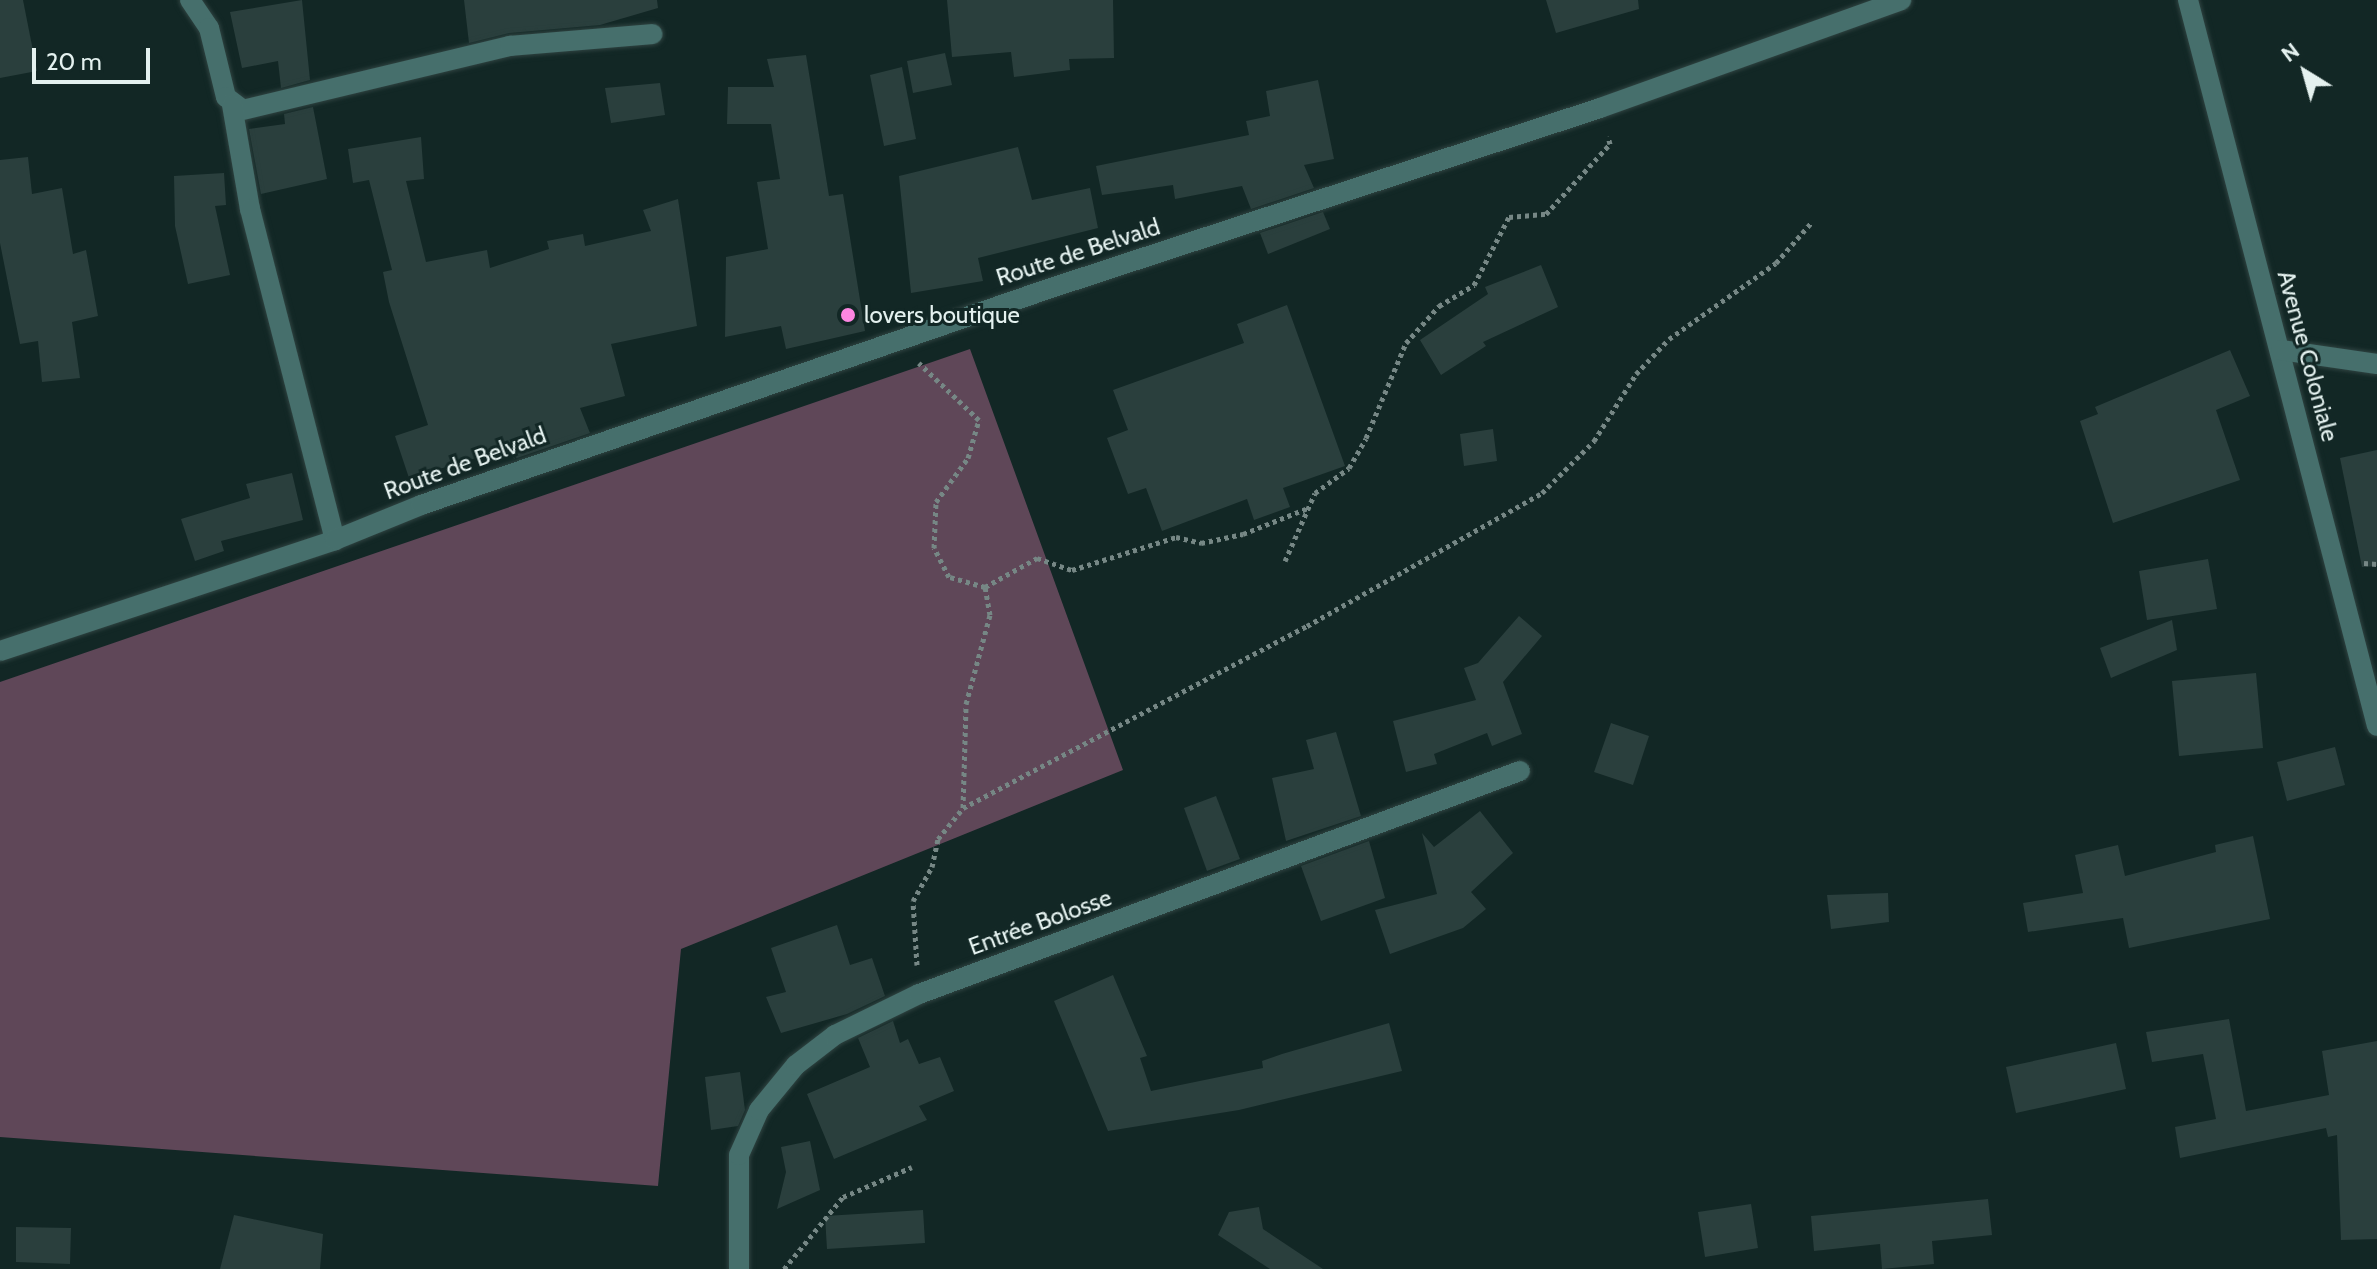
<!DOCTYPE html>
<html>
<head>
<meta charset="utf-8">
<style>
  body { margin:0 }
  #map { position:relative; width:2377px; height:1269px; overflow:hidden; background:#122725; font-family:Cabin,sans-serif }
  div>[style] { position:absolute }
  .forest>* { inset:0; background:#5f4758 }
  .building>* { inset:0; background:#2a3f3d }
  .path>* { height:5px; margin-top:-2.5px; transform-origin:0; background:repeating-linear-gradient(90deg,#768785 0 4px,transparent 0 8px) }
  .roads { filter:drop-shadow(0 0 2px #2f4341) drop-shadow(0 0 2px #2f4341) }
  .minor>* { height:20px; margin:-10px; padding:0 10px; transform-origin:10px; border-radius:10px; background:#466f6c }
  .dots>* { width:22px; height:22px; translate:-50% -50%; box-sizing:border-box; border:4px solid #122725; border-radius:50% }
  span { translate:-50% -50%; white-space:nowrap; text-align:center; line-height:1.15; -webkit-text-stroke:6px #122725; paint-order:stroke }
  .street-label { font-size:24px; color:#e4f1ef }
  .poi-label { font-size:24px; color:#e4f1ef }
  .left { translate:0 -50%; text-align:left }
  .north { position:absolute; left:2265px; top:32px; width:80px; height:80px; -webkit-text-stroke:6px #122725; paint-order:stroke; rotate:323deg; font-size:22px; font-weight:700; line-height:32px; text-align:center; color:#e4f1ef }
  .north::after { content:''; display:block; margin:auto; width:28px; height:36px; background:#e4f1ef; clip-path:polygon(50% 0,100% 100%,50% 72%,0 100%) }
  .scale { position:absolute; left:32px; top:48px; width:118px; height:36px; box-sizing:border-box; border:4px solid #e4f1ef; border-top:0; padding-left:10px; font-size:24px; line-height:28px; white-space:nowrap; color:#e4f1ef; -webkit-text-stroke:6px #122725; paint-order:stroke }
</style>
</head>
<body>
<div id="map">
  <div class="forest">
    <i style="clip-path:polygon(970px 349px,1123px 770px,681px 949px,658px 1186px,0 1137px,0 682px)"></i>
  </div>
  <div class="building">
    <i style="clip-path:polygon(0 0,23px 0,37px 71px,0 78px)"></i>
    <i style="clip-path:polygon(302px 0,310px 80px,281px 88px,278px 61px,242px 68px,230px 12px)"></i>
    <i style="clip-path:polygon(464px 0,657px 0,658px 8px,600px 25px,509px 33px,469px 43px)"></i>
    <i style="clip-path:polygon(947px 0,1113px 0,1114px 58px,1069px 59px,1070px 70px,1014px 77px,1011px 52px,952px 57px)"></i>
    <i style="clip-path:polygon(1546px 0,1638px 0,1639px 9px,1556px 33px)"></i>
    <i style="clip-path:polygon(945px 53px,952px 85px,913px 93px,907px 61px)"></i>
    <i style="clip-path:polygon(806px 55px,829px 196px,843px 194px,865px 331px,786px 349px,781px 326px,725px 337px,726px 257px,768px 249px,757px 182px,780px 179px,771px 124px,727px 124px,728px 87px,774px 87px,767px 59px)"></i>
    <i style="clip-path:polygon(902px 67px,916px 139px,884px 146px,870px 75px)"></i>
    <i style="clip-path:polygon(1318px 80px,1334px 159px,1304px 165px,1314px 188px,1251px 209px,1242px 186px,1175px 199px,1173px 185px,1102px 195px,1096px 166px,1249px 135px,1246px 121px,1270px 116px,1266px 91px)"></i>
    <i style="clip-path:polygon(660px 83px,665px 115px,611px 123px,605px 88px)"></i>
    <i style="clip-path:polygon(313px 107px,327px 179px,261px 194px,249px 129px,285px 124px,284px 114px)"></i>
    <i style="clip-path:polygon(421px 137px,424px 179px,406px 181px,426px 262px,487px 250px,490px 268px,549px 249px,547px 241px,583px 234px,585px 246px,651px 231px,643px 210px,678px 199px,697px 326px,611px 344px,625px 396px,580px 408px,590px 433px,514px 459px,510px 448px,409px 478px,395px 436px,428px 425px,389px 302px,383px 272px,392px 270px,369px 180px,353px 183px,348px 149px)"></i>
    <i style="clip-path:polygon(1018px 147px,1032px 200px,1090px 188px,1098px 228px,978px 258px,983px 281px,911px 293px,899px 176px)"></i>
    <i style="clip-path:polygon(28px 157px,32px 194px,62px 188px,73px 254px,86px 250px,98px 316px,72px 322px,80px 378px,42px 382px,38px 341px,20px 344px,0 243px,0 160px)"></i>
    <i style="clip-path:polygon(224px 173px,226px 205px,215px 206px,230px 275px,188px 284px,175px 226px,174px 176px)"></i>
    <i style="clip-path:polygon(1323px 212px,1330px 229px,1268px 254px,1260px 233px)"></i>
    <i style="clip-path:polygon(1541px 265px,1558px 307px,1483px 342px,1486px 346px,1441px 375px,1420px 340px,1488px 294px,1485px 287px)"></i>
    <i style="clip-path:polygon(1287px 305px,1345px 466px,1283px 488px,1290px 507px,1254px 520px,1247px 499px,1162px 531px,1146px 488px,1128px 494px,1107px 438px,1128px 430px,1113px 390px,1244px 343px,1237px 324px)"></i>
    <i style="clip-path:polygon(2230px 350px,2250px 396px,2216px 410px,2240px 480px,2113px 523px,2080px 421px,2098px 414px,2095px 407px)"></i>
    <i style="clip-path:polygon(1493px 429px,1497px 461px,1464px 466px,1460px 434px)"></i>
    <i style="clip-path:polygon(2377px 450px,2377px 566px,2362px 567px,2340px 458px)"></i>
    <i style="clip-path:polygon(292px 473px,303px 520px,221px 541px,224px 551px,195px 561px,181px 519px,250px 498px,246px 484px)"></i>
    <i style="clip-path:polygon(2208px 559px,2217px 609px,2147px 620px,2139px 571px)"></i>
    <i style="clip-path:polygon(1519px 616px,1542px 636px,1503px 682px,1522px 734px,1492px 746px,1487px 733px,1434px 754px,1437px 764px,1406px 772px,1393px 721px,1476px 700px,1464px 668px,1478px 663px)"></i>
    <i style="clip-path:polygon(2172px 620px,2177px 650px,2111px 678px,2100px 648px)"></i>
    <i style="clip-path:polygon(2256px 673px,2263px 748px,2179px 756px,2172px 681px)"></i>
    <i style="clip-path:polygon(1611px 723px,1649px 736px,1633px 785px,1594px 772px)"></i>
    <i style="clip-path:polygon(1336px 732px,1361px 816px,1286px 841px,1272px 778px,1314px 769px,1306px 740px)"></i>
    <i style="clip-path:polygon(2335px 747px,2345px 785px,2287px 801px,2277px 762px)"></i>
    <i style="clip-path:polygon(1216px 796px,1240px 859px,1207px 871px,1184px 808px)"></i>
    <i style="clip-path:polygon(1480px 811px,1513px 853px,1471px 892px,1486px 909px,1463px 928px,1390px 954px,1375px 910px,1437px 894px,1422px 833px,1434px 847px)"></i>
    <i style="clip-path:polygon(2253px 836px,2270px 919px,2129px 948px,2123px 918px,2028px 932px,2023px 903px,2083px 893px,2075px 855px,2118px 845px,2125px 876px,2216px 852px,2215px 845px)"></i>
    <i style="clip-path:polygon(1369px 841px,1385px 898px,1321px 921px,1301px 866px)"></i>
    <i style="clip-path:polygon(1888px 893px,1889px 922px,1831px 929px,1827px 895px)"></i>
    <i style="clip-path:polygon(837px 925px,850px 965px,872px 958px,885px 996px,847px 1014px,781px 1033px,766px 997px,786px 992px,771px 948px)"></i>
    <i style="clip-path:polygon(1113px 975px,1147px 1056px,1140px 1058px,1151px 1091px,1263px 1068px,1262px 1061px,1282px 1054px,1389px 1023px,1402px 1071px,1239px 1110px,1108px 1131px,1054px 1001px)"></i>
    <i style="clip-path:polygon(2229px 1019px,2246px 1111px,2329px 1095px,2322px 1051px,2377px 1041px,2377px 1239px,2341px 1240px,2337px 1135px,2328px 1137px,2326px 1128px,2180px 1158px,2175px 1127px,2216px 1119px,2203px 1054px,2152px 1062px,2146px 1032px)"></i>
    <i style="clip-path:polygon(893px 1021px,900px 1043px,908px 1039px,919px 1064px,940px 1057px,954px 1091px,919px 1106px,927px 1120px,834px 1159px,807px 1094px,870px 1067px,858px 1038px)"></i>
    <i style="clip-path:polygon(2116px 1043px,2126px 1089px,2016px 1113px,2006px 1067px)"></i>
    <i style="clip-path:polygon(740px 1072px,745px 1110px,738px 1126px,711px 1130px,705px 1077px)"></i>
    <i style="clip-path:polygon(810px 1141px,820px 1190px,777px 1209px,786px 1172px,781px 1147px)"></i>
    <i style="clip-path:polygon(1988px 1199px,1992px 1235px,1932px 1241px,1934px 1264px,1882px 1269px,1880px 1244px,1814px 1251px,1811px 1216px)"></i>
    <i style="clip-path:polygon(1751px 1204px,1758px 1248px,1705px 1257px,1698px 1212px)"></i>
    <i style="clip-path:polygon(1259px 1207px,1263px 1229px,1323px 1269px,1270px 1269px,1218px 1235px,1229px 1212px)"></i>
    <i style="clip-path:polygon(923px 1210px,925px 1243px,827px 1249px,825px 1216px)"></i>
    <i style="clip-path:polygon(234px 1215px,323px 1234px,320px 1269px,220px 1269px)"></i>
    <i style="clip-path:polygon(16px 1227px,71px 1228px,70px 1264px,16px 1262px)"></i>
  </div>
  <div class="path">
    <i style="left:1285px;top:561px;width:74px;rotate:-66.2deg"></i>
    <i style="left:1315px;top:493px;width:42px;rotate:-36.3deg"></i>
    <i style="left:1349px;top:468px;width:34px;rotate:-60deg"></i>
    <i style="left:1366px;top:438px;width:103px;rotate:-67.2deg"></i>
    <i style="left:1406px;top:343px;width:50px;rotate:-48.3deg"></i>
    <i style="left:1439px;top:306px;width:41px;rotate:-31deg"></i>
    <i style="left:1474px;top:285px;width:76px;rotate:-62.8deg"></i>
    <i style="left:1509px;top:217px;width:37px;rotate:-5deg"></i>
    <i style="left:1546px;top:214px;width:95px;rotate:-47.6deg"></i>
    <i style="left:1610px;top:144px;width:8px;rotate:-104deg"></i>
    <i style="left:2364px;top:563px;width:13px;rotate:4deg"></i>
    <i style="left:985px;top:587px;width:60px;rotate:-29.1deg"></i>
    <i style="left:1037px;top:558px;width:37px;rotate:19deg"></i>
    <i style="left:1072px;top:570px;width:109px;rotate:-17.6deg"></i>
    <i style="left:1176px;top:537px;width:26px;rotate:13deg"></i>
    <i style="left:1201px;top:543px;width:43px;rotate:-12.1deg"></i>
    <i style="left:1243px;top:534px;width:70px;rotate:-21.8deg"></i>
    <i style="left:963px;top:808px;width:389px;rotate:-27.9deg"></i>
    <i style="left:1307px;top:626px;width:270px;rotate:-29.5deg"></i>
    <i style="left:1542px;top:493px;width:74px;rotate:-45deg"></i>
    <i style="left:1594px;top:441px;width:79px;rotate:-57.9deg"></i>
    <i style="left:1636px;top:374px;width:48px;rotate:-46.7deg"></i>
    <i style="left:1669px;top:339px;width:131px;rotate:-35.4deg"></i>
    <i style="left:1776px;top:263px;width:53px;rotate:-48.8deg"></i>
    <i style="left:917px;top:965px;width:64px;rotate:-93.6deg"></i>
    <i style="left:913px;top:901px;width:39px;rotate:-61deg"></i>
    <i style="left:932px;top:867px;width:29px;rotate:-78deg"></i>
    <i style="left:938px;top:839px;width:40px;rotate:-51deg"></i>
    <i style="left:963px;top:808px;width:104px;rotate:-88.3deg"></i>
    <i style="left:966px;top:704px;width:92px;rotate:-74.9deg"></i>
    <i style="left:990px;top:615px;width:28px;rotate:-100deg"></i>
    <i style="left:985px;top:587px;width:37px;rotate:-164deg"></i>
    <i style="left:949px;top:577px;width:33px;rotate:-117deg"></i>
    <i style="left:934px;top:548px;width:46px;rotate:-87.5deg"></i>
    <i style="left:936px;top:502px;width:54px;rotate:-54deg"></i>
    <i style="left:968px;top:458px;width:40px;rotate:-74deg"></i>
    <i style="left:979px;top:420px;width:83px;rotate:-136.5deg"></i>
    <i style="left:784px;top:1269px;width:93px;rotate:-50.7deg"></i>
    <i style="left:843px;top:1197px;width:75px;rotate:-23.5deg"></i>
  </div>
  <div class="roads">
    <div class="minor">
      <i style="left:190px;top:0;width:34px;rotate:56deg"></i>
      <i style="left:209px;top:28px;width:71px;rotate:76.2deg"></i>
      <i style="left:226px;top:97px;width:21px;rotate:37deg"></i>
      <i style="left:243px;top:110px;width:275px;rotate:-13.5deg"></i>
      <i style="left:510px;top:46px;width:143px;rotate:-4.8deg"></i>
      <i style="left:2188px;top:0;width:750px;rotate:75.41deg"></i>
      <i style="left:232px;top:105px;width:106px;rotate:80.2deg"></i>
      <i style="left:250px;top:209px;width:342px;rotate:75.6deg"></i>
      <i style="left:2281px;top:350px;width:97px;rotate:8.3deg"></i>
      <i style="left:0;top:651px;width:353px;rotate:-18.3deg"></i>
      <i style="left:335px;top:540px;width:93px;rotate:-22.1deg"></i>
      <i style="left:421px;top:505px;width:663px;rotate:-19.01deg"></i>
      <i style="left:1048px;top:289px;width:581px;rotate:-18.15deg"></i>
      <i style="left:1600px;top:108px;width:320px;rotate:-19.7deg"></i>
      <i style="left:739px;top:1269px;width:114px;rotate:-90deg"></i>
      <i style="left:739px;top:1155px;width:49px;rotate:-66deg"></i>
      <i style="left:759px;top:1110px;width:58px;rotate:-50.6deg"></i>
      <i style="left:796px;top:1065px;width:49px;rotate:-37.6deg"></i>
      <i style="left:835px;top:1035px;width:93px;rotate:-26deg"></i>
      <i style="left:919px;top:994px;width:641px;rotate:-20.36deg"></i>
    </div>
  </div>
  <div class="dots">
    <i style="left:848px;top:315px;background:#fd86e1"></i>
  </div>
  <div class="street-label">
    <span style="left:1078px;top:252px;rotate:-18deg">Route de Belvald</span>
    <span style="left:2308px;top:356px;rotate:75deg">Avenue Coloniale</span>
    <span style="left:465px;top:463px;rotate:-20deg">Route de Belvald</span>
    <span style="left:1040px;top:922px;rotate:-20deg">Entrée Bolosse</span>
  </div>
  <div class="poi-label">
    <span class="left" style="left:864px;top:315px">lovers boutique</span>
  </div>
  <div class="north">N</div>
  <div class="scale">20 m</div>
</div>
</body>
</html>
